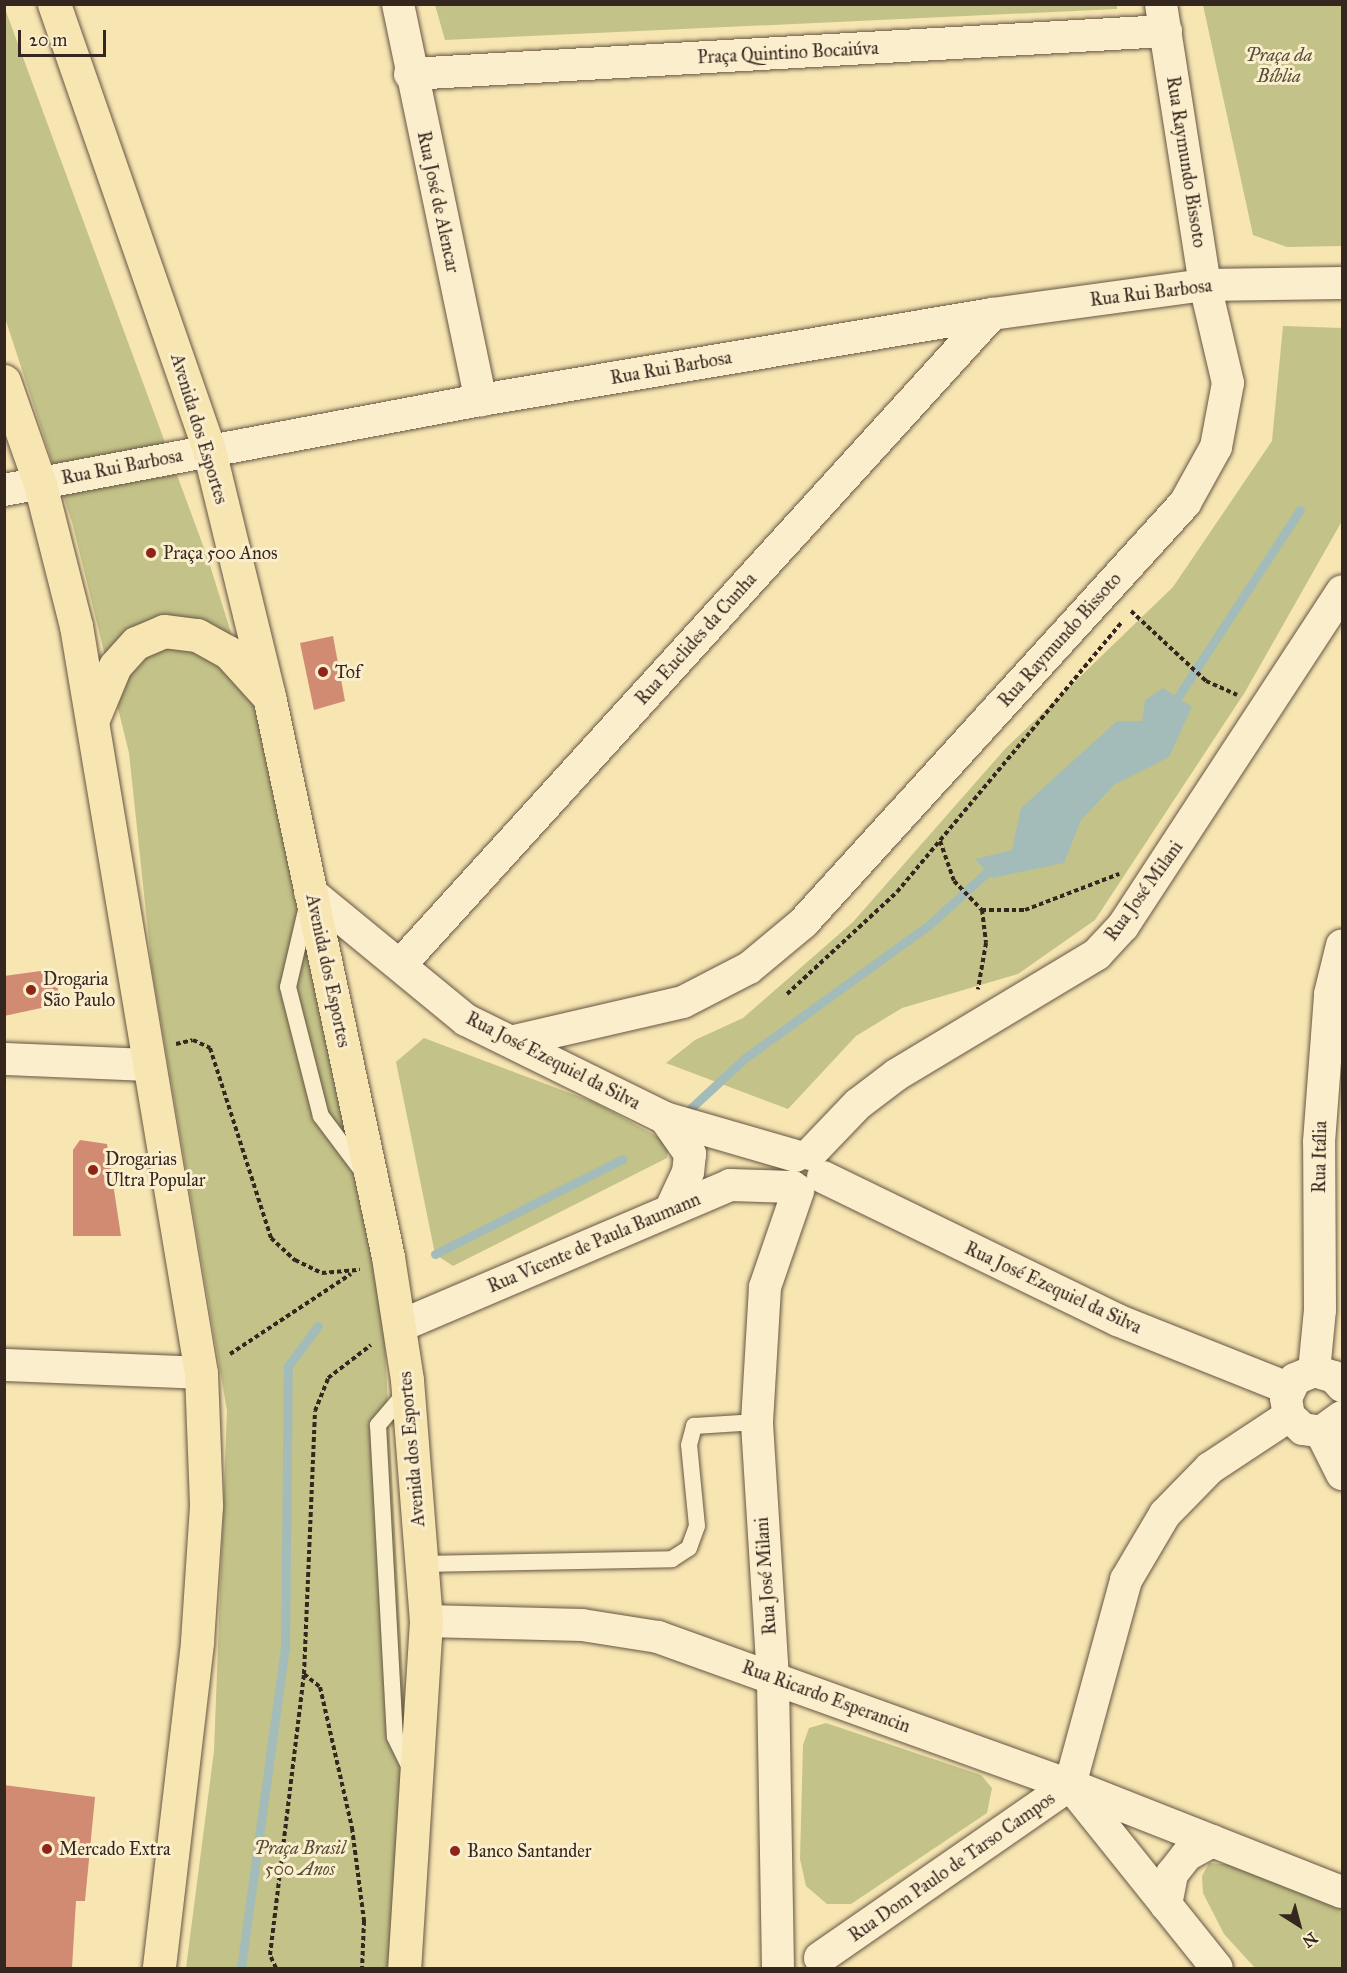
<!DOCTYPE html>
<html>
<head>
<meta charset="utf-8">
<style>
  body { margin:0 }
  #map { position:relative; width:1347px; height:1973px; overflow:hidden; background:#f7e5b2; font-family:"IM FELL Great Primer",serif }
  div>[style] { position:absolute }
  .green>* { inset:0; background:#c3c288 }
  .water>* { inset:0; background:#a4bcb9 }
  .stream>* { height:9px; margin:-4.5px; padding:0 4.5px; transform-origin:4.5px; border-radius:4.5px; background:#a4bcb9 }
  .building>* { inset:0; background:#d28b73 }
  .path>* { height:4px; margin-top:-2px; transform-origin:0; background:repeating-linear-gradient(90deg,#35261f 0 4.5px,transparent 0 7.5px) }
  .roads { filter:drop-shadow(0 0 2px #665644) drop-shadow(0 0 2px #665644) }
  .service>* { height:16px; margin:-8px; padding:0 8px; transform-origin:8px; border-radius:8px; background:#faeecd }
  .minor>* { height:32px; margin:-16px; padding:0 16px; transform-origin:16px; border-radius:16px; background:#faeecd }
  .primary>* { height:33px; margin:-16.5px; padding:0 16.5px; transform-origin:16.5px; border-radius:16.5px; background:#f7e5b2 }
  .dots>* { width:16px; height:16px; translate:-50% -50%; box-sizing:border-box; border:3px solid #faeecd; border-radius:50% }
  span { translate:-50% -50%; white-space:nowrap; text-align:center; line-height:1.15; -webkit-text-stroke:6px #faeecd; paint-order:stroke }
  .street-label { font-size:18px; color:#35261f }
  .park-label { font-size:18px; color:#584d39; font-style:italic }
  .poi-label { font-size:18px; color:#35261f }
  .left { translate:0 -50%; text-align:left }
  .frame { position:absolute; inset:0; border:6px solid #35261f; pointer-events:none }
  .north { position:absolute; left:1269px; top:1895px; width:60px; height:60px; -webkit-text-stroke:4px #faeecd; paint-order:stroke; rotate:144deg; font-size:16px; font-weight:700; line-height:24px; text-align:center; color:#35261f }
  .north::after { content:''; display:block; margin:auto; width:21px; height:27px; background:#35261f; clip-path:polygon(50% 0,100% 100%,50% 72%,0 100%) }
  .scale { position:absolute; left:18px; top:30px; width:88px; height:27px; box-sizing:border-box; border:3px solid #35261f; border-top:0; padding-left:8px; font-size:18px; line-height:21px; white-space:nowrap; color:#35261f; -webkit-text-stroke:4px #faeecd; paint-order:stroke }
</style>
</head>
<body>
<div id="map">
  <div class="green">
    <i style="clip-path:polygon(1117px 4px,1117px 9px,445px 40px,435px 5px)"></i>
    <i style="clip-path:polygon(1203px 5px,1342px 5px,1342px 246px,1287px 247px,1253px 235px)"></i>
    <i style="clip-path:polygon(4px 6px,208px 559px,262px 732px,338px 1035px,384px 1330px,409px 1791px,387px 1968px,186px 1968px,214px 1751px,227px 1411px,152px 969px,129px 753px,72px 522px,5px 318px)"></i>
    <i style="clip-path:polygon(1283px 326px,1342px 328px,1342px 521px,1245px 692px,1095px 920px,1018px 974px,902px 1008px,856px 1036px,788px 1109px,666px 1063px,695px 1040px,743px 1018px,853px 922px,1005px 749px,1173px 587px,1272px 441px)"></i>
    <i style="clip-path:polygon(424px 1038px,596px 1103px,669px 1143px,667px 1158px,453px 1266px,435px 1254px,396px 1062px)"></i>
    <i style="clip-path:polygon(826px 1723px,981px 1775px,992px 1788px,987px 1813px,851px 1904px,827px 1904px,806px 1886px,800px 1859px,803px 1745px,809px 1728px)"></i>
    <i style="clip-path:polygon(1209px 1863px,1238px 1865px,1342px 1904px,1342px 1968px,1255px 1968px,1224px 1934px,1203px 1893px,1202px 1876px)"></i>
  </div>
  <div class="water">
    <i style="clip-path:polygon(1163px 688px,1192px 707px,1169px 757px,1114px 785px,1081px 820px,1064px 863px,992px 878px,975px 859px,1012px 850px,1021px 808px,1117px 721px,1142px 721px,1145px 700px)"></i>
  </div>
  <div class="stream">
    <i style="left:1172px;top:706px;width:234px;rotate:-56.9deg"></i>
    <i style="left:691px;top:1108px;width:74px;rotate:-42.8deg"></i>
    <i style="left:745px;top:1058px;width:228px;rotate:-35.9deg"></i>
    <i style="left:930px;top:924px;width:89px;rotate:-42.3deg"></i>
    <i style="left:435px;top:1254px;width:210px;rotate:-26.9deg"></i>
    <i style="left:241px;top:1968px;width:323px;rotate:-82.2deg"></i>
    <i style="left:285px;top:1648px;width:282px;rotate:-89.4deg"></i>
    <i style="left:288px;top:1366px;width:50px;rotate:-53.1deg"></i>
  </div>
  <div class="building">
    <i style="clip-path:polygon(333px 636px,345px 701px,314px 710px,300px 643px)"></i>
    <i style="clip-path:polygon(55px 969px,60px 1004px,4px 1016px,4px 976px)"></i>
    <i style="clip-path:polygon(80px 1140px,107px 1144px,121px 1236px,73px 1236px,73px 1150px)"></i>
    <i style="clip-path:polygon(4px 1785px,95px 1797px,85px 1901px,76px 1901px,72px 1968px,4px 1968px)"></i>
  </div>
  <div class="path">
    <i style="left:1131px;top:611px;width:103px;rotate:43deg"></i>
    <i style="left:1206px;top:681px;width:34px;rotate:24deg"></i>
    <i style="left:940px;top:841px;width:42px;rotate:70.7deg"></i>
    <i style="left:954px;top:881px;width:40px;rotate:46deg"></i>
    <i style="left:982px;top:910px;width:33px;rotate:83deg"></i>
    <i style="left:986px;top:943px;width:47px;rotate:99.9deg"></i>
    <i style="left:982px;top:910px;width:43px"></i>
    <i style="left:1025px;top:910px;width:101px;rotate:-21deg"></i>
    <i style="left:787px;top:994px;width:150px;rotate:-42.8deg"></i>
    <i style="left:897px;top:892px;width:351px;rotate:-50.2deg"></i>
    <i style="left:176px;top:1044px;width:17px;rotate:-13deg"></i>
    <i style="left:193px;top:1040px;width:19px;rotate:25deg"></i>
    <i style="left:210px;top:1048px;width:200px;rotate:72.2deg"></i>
    <i style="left:271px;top:1238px;width:33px;rotate:43deg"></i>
    <i style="left:295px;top:1260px;width:30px;rotate:26deg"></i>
    <i style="left:322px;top:1273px;width:38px;rotate:-5deg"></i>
    <i style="left:230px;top:1354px;width:145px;rotate:-33.5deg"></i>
    <i style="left:304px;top:1674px;width:21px;rotate:39deg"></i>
    <i style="left:320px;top:1687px;width:145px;rotate:77.2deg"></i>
    <i style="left:352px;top:1828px;width:94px;rotate:82.6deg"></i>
    <i style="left:364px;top:1921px;width:47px;rotate:92.4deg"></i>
    <i style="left:276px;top:1968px;width:14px;rotate:-115deg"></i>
    <i style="left:270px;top:1955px;width:283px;rotate:-83.1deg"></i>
    <i style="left:304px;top:1674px;width:263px;rotate:-87.6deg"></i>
    <i style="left:315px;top:1411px;width:35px;rotate:-68deg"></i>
    <i style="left:328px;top:1378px;width:54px;rotate:-37.5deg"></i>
  </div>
  <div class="roads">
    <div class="service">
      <i style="left:307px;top:906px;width:83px;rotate:103.2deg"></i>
      <i style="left:288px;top:987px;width:133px;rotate:75.7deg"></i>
      <i style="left:321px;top:1116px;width:70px;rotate:53.1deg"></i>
      <i style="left:407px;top:1391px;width:45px;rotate:130.5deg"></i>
      <i style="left:378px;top:1425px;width:312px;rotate:86.9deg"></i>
      <i style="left:395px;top:1737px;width:37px;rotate:64deg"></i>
      <i style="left:421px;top:1564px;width:251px;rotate:-1.1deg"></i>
      <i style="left:672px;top:1559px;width:20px;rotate:-33deg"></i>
      <i style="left:689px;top:1548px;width:23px;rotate:-70deg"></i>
      <i style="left:697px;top:1526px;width:81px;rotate:-95.6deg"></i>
      <i style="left:689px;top:1445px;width:20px;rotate:-75deg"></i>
      <i style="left:694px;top:1426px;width:63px;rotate:-3.6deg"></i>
    </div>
    <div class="minor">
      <i style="left:398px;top:4px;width:405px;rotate:78.2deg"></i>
      <i style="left:410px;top:74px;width:757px;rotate:-3.26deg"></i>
      <i style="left:4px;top:490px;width:485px;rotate:-10.7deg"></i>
      <i style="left:481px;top:400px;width:518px;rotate:-9.55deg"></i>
      <i style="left:992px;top:314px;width:215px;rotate:-7.8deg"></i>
      <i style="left:1205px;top:285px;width:137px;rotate:-0.8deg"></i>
      <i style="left:310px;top:892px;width:202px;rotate:39.4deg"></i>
      <i style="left:466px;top:1020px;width:222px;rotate:26.2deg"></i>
      <i style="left:665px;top:1118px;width:136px;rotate:16.2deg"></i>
      <i style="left:401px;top:964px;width:879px;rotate:-47.72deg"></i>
      <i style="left:514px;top:1041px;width:173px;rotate:-13deg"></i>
      <i style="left:683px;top:1002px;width:74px;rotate:-27.3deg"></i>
      <i style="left:749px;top:968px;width:70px;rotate:-39.8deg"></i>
      <i style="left:803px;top:923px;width:568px;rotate:-47.71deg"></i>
      <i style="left:1185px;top:503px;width:64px;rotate:-61deg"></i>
      <i style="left:1216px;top:447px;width:65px;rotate:-79.4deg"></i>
      <i style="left:1228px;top:383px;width:101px;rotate:-103.2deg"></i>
      <i style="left:1205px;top:285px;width:284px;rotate:-98.9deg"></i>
      <i style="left:4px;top:1059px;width:146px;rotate:2.4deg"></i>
      <i style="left:665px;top:1118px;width:44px;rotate:55.2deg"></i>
      <i style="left:690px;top:1154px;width:18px;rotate:96deg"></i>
      <i style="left:688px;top:1172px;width:40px;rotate:115deg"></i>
      <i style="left:810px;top:1154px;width:69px;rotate:-46.2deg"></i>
      <i style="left:858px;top:1104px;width:48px;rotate:-37.3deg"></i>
      <i style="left:896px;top:1075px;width:235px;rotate:-31deg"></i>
      <i style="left:1097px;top:954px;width:38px;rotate:-47deg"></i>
      <i style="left:1123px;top:926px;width:400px;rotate:-56.8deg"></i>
      <i style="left:823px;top:1177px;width:327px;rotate:25.9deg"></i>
      <i style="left:1117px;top:1320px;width:184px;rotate:21.7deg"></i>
      <i style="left:400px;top:1326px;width:359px;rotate:-23.1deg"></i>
      <i style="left:730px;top:1185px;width:63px;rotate:1.8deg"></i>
      <i style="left:4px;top:1365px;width:197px;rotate:2.3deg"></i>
      <i style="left:1314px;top:1371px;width:61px;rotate:-84.4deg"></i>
      <i style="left:1320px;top:1310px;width:168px;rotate:-90.3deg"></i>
      <i style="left:1319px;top:1142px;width:148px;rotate:-85.7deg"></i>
      <i style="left:1330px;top:994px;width:50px;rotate:-76.2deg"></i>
      <i style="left:1342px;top:1386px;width:12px;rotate:-132deg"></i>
      <i style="left:1334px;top:1377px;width:21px;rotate:-163deg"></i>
      <i style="left:1314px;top:1371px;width:21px;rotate:157deg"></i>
      <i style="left:1295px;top:1379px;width:21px;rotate:115deg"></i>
      <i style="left:1286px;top:1398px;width:18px;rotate:81deg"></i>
      <i style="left:1289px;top:1416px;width:19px;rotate:43deg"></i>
      <i style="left:1303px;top:1429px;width:18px;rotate:9deg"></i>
      <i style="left:1321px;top:1432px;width:26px;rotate:-36deg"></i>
      <i style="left:1321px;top:1432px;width:47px;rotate:63.4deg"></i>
      <i style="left:426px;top:1621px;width:156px;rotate:1.5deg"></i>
      <i style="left:582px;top:1625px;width:77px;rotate:9deg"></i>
      <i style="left:658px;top:1637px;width:438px;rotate:19.8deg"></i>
      <i style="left:1070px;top:1785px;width:292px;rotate:21.5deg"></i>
      <i style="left:1071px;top:1786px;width:233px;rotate:51.3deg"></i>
      <i style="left:1166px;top:1905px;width:32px;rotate:-79deg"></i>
      <i style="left:1172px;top:1874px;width:24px;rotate:-52deg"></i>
      <i style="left:1187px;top:1855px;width:29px;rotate:-29deg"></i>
      <i style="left:820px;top:1958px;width:304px;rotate:-34.7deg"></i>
      <i style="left:1070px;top:1785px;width:213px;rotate:-74.7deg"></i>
      <i style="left:1126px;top:1580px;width:77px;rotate:-59.4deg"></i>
      <i style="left:1165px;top:1514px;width:64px;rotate:-45.6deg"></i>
      <i style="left:1210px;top:1468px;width:95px;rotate:-33.4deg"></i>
      <i style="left:778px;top:1968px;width:290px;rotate:-91deg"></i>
      <i style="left:773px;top:1678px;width:256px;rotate:-93.6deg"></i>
      <i style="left:757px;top:1422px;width:135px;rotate:-86.6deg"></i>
      <i style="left:765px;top:1287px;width:102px;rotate:-71deg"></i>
    </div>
    <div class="primary">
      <i style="left:54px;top:4px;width:472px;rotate:70.8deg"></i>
      <i style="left:209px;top:450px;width:253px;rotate:76.3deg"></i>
      <i style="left:269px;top:696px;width:573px;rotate:78.02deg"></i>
      <i style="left:388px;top:1257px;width:124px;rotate:81.2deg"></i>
      <i style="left:407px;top:1380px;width:242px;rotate:85.5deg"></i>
      <i style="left:426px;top:1621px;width:348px;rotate:93.6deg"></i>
      <i style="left:4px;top:381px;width:109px;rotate:70.7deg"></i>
      <i style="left:40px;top:484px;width:146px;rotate:75.8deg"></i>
      <i style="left:76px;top:626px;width:757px;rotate:80.5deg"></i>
      <i style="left:201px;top:1373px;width:133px;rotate:87.8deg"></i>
      <i style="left:206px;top:1506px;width:137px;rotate:93.8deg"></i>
      <i style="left:197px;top:1643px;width:327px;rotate:96.7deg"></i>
      <i style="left:93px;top:719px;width:57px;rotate:-67.5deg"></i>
      <i style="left:115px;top:666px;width:31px;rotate:-48deg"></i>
      <i style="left:136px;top:643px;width:30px;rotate:-23deg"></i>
      <i style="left:164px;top:631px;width:33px;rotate:7deg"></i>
      <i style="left:197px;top:635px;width:35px;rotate:29deg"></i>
      <i style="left:228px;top:652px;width:58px;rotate:47.8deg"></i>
    </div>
  </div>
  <div class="dots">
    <i style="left:151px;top:553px;background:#8f2418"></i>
    <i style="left:323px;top:672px;background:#8f2418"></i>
    <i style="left:31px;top:990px;background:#8f2418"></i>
    <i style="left:93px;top:1170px;background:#8f2418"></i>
    <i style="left:47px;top:1849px;background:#8f2418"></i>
    <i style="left:455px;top:1851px;background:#8f2418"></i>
  </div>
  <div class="street-label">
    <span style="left:788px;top:53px;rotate:-3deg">Praça Quintino Bocaiúva</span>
    <span style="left:1186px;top:162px;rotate:81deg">Rua Raymundo Bissoto</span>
    <span style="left:438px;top:202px;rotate:78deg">Rua José de Alencar</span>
    <span style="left:1151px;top:293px;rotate:-7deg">Rua Rui Barbosa</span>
    <span style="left:671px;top:368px;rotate:-10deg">Rua Rui Barbosa</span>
    <span style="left:199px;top:429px;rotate:73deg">Avenida dos Esportes</span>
    <span style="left:122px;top:467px;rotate:-11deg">Rua Rui Barbosa</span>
    <span style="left:696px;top:639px;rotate:-48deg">Rua Euclides da Cunha</span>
    <span style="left:1060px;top:640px;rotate:-48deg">Rua Raymundo Bissoto</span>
    <span style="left:1144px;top:891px;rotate:-54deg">Rua José Milani</span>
    <span style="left:328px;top:971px;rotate:78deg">Avenida dos Esportes</span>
    <span style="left:553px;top:1061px;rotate:27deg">Rua José Ezequiel da Silva</span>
    <span style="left:1320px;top:1157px;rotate:-89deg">Rua Itália</span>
    <span style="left:594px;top:1243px;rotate:-23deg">Rua Vicente de Paula Baumann</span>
    <span style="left:1053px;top:1288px;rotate:25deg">Rua José Ezequiel da Silva</span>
    <span style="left:412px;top:1449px;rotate:-95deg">Avenida dos Esportes</span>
    <span style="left:766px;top:1576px;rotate:-94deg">Rua José Milani</span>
    <span style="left:826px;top:1697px;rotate:20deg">Rua Ricardo Esperancin</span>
    <span style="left:952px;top:1867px;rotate:-35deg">Rua Dom Paulo de Tarso Campos</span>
  </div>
  <div class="park-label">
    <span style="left:1279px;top:66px">Praça da<br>Bíblia</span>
    <span style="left:300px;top:1859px">Praça Brasil<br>500 Anos</span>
  </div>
  <div class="poi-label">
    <span class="left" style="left:163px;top:553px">Praça 500 Anos</span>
    <span class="left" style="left:335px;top:672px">Tof</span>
    <span class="left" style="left:43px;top:990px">Drogaria<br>São Paulo</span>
    <span class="left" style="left:105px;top:1170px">Drogarias<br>Ultra Popular</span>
    <span class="left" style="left:59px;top:1849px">Mercado Extra</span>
    <span class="left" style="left:467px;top:1851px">Banco Santander</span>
  </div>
  <div class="frame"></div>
  <div class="north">N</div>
  <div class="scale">20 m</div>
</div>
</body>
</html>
